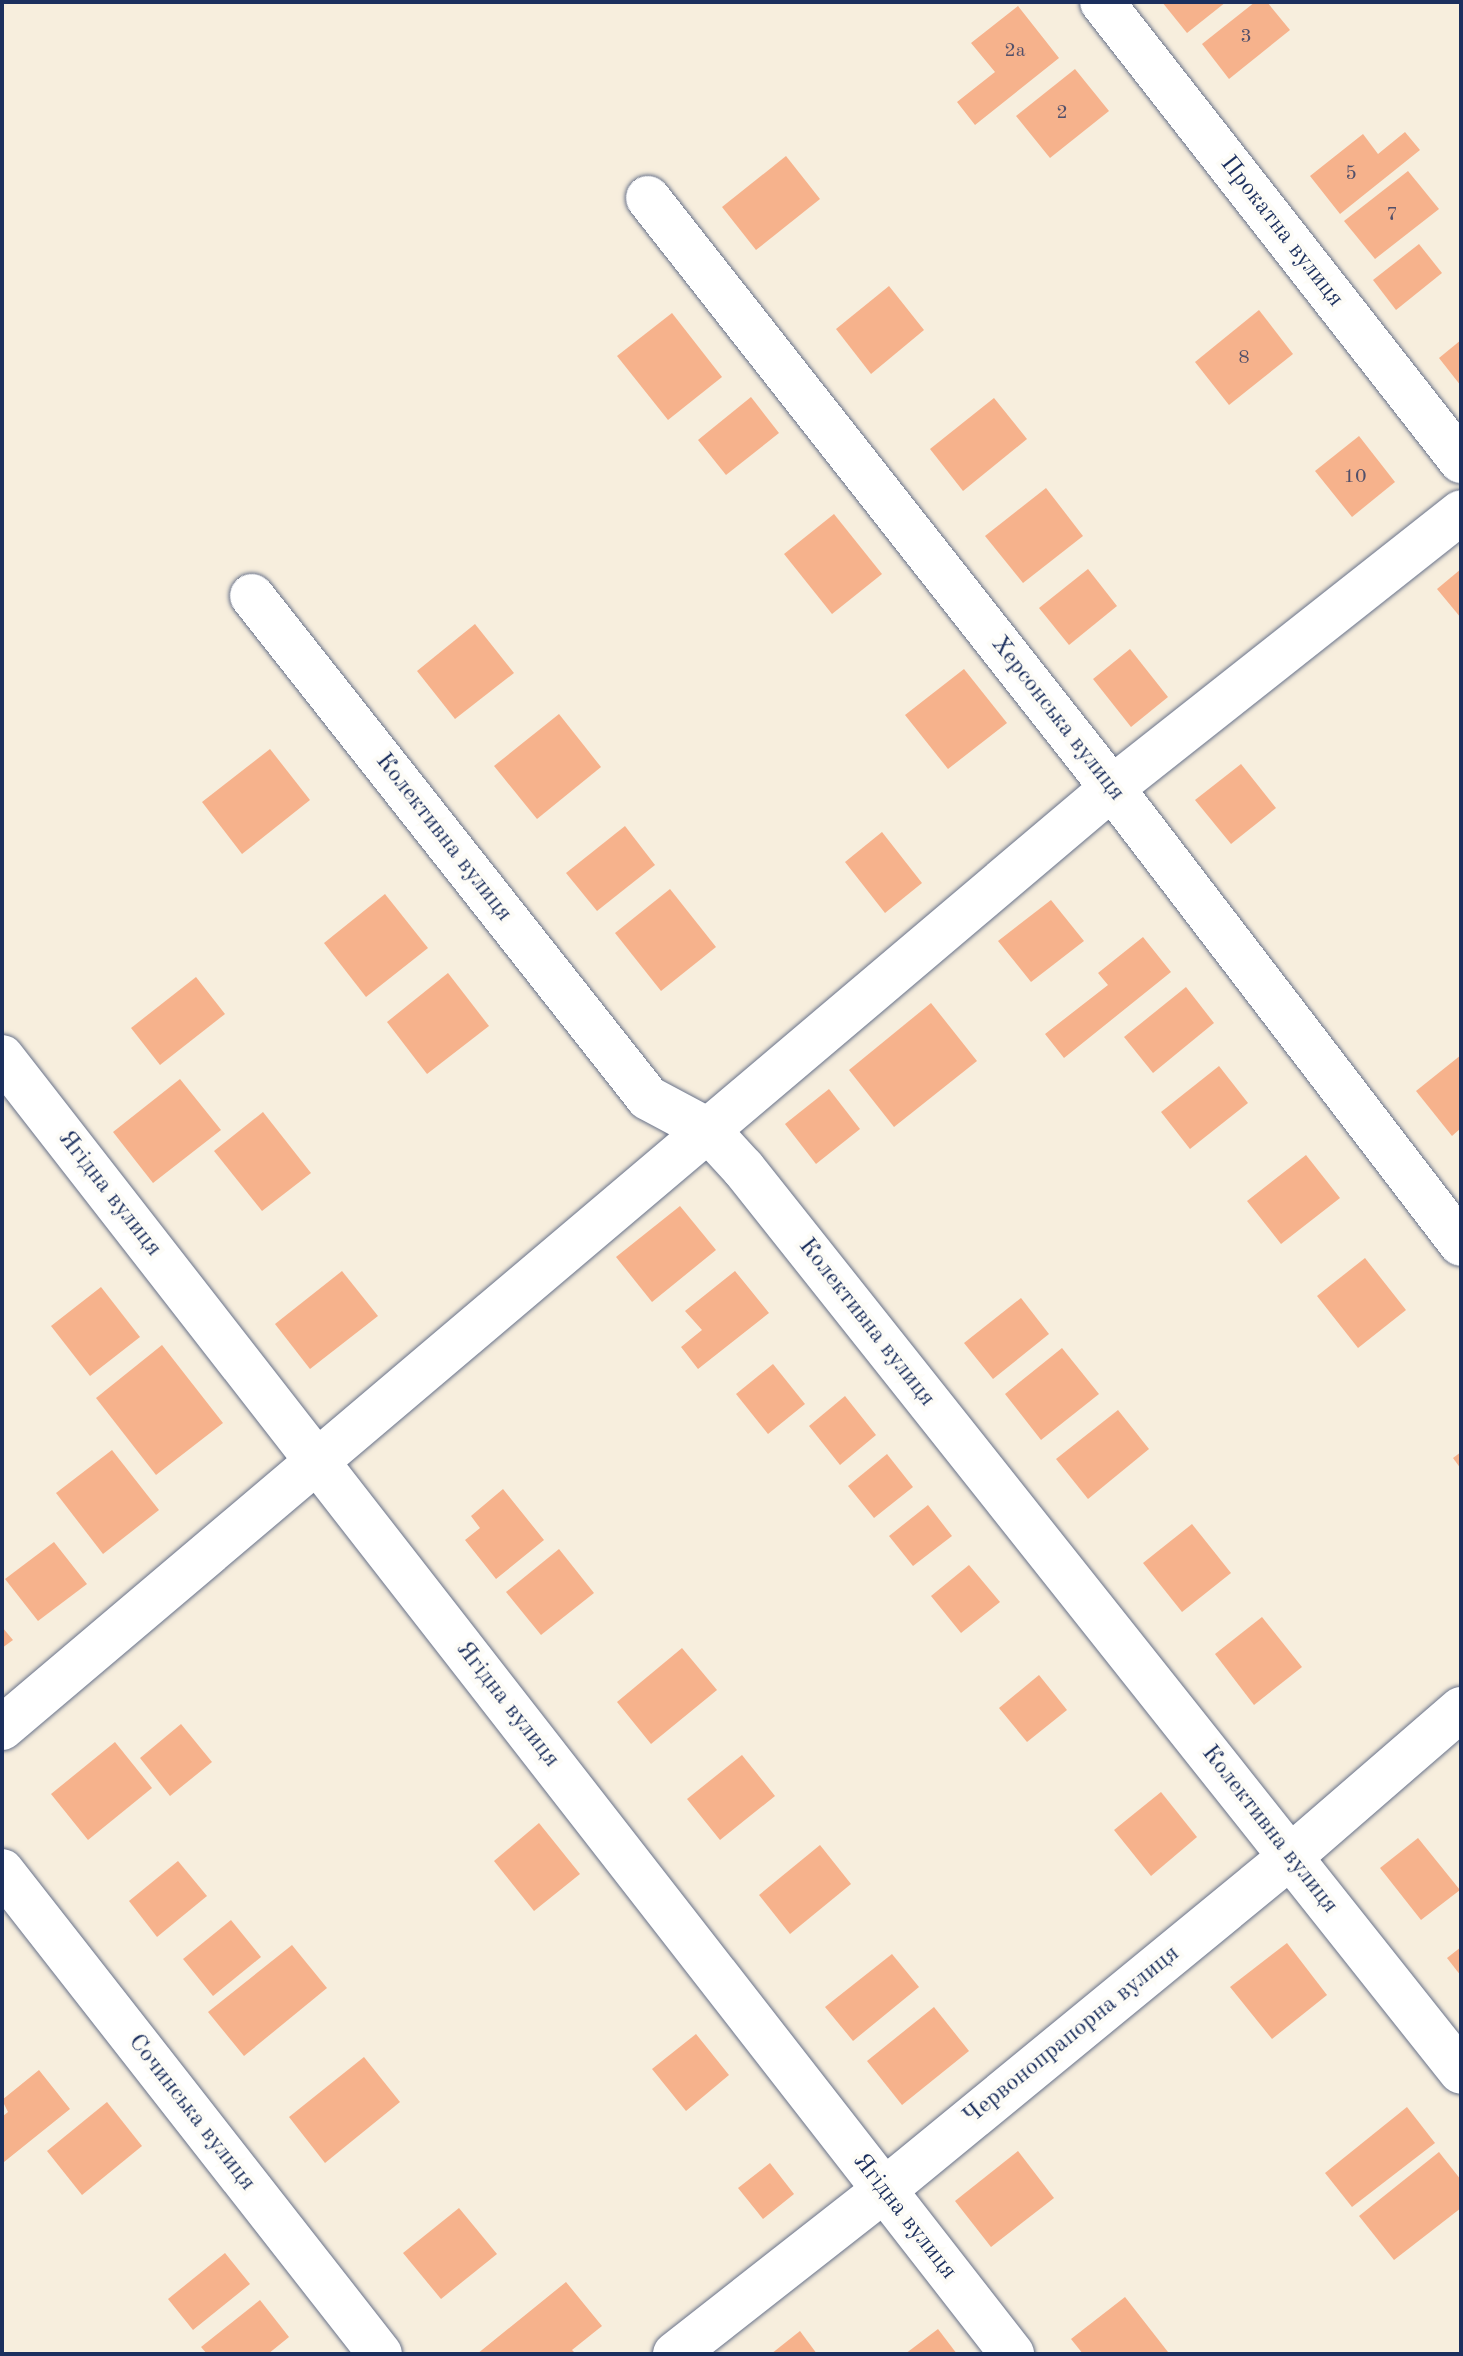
<!DOCTYPE html>
<html>
<head>
<meta charset="utf-8">
<style>
  body { margin:0 }
  #map { position:relative; width:1463px; height:2356px; overflow:hidden; background:#f7eedd; font-family:"Old Standard TT",serif }
  div>[style] { position:absolute }
  .building>* { inset:0; background:#f6b28c }
  .roads { filter:drop-shadow(0 0 2px #68728a) drop-shadow(0 0 2px #68728a) }
  .minor>* { height:44px; margin:-22px; padding:0 22px; transform-origin:22px; border-radius:22px; background:#fff }
  span { translate:-50% -50%; white-space:nowrap; text-align:center; line-height:1.15; -webkit-text-stroke:8px #fdfcf7; paint-order:stroke }
  .number-label { font-size:20px; color:#52506a }
  .number-label span { -webkit-text-stroke-width:0 }
  .street-label { font-size:24px; color:#1b2f5e }
  .frame { position:absolute; inset:0; border:4px solid #1b2f5e; pointer-events:none }
</style>
</head>
<body>
<div id="map">
  <div class="building">
    <i style="clip-path:polygon(1162px 2px,1226px 2px,1187px 33px)"></i>
    <i style="clip-path:polygon(1255px 2px,1267px 2px,1290px 30px,1229px 79px,1202px 44px)"></i>
    <i style="clip-path:polygon(1018px 6px,1059px 58px,975px 125px,957px 102px,995px 72px,971px 43px)"></i>
    <i style="clip-path:polygon(1075px 69px,1109px 111px,1050px 158px,1016px 116px)"></i>
    <i style="clip-path:polygon(1405px 132px,1420px 150px,1340px 214px,1310px 176px,1363px 134px,1378px 154px)"></i>
    <i style="clip-path:polygon(786px 156px,820px 199px,756px 250px,722px 207px)"></i>
    <i style="clip-path:polygon(1408px 171px,1439px 209px,1375px 259px,1344px 221px)"></i>
    <i style="clip-path:polygon(1419px 244px,1442px 273px,1396px 310px,1373px 280px)"></i>
    <i style="clip-path:polygon(889px 286px,924px 330px,871px 374px,836px 329px)"></i>
    <i style="clip-path:polygon(1259px 310px,1293px 354px,1229px 405px,1195px 362px)"></i>
    <i style="clip-path:polygon(672px 313px,722px 377px,668px 420px,617px 356px)"></i>
    <i style="clip-path:polygon(1461px 340px,1461px 386px,1439px 358px)"></i>
    <i style="clip-path:polygon(751px 397px,779px 433px,726px 475px,698px 440px)"></i>
    <i style="clip-path:polygon(994px 398px,1027px 439px,963px 491px,930px 449px)"></i>
    <i style="clip-path:polygon(1359px 436px,1395px 482px,1352px 517px,1315px 471px)"></i>
    <i style="clip-path:polygon(1046px 488px,1083px 536px,1023px 583px,985px 536px)"></i>
    <i style="clip-path:polygon(834px 514px,882px 574px,832px 614px,784px 554px)"></i>
    <i style="clip-path:polygon(1088px 569px,1117px 606px,1069px 645px,1039px 608px)"></i>
    <i style="clip-path:polygon(1461px 569px,1461px 618px,1437px 589px)"></i>
    <i style="clip-path:polygon(475px 624px,514px 673px,455px 719px,417px 671px)"></i>
    <i style="clip-path:polygon(1130px 649px,1168px 697px,1131px 727px,1093px 679px)"></i>
    <i style="clip-path:polygon(964px 669px,1007px 723px,948px 769px,905px 715px)"></i>
    <i style="clip-path:polygon(559px 714px,601px 767px,537px 819px,494px 766px)"></i>
    <i style="clip-path:polygon(270px 749px,310px 800px,242px 854px,202px 802px)"></i>
    <i style="clip-path:polygon(1241px 764px,1276px 808px,1231px 844px,1195px 800px)"></i>
    <i style="clip-path:polygon(625px 826px,655px 865px,597px 911px,566px 873px)"></i>
    <i style="clip-path:polygon(882px 832px,922px 883px,885px 913px,845px 862px)"></i>
    <i style="clip-path:polygon(670px 889px,716px 947px,661px 991px,615px 933px)"></i>
    <i style="clip-path:polygon(385px 894px,428px 948px,366px 997px,324px 943px)"></i>
    <i style="clip-path:polygon(1051px 900px,1084px 941px,1031px 982px,998px 941px)"></i>
    <i style="clip-path:polygon(1143px 937px,1171px 972px,1064px 1058px,1045px 1034px,1108px 985px,1098px 973px)"></i>
    <i style="clip-path:polygon(448px 973px,489px 1026px,427px 1074px,387px 1022px)"></i>
    <i style="clip-path:polygon(196px 977px,225px 1014px,160px 1065px,131px 1028px)"></i>
    <i style="clip-path:polygon(1186px 987px,1214px 1023px,1153px 1073px,1124px 1037px)"></i>
    <i style="clip-path:polygon(931px 1003px,977px 1061px,894px 1127px,849px 1070px)"></i>
    <i style="clip-path:polygon(1461px 1055px,1461px 1128px,1452px 1136px,1416px 1091px)"></i>
    <i style="clip-path:polygon(1219px 1066px,1248px 1103px,1190px 1149px,1161px 1112px)"></i>
    <i style="clip-path:polygon(180px 1079px,221px 1130px,153px 1183px,113px 1132px)"></i>
    <i style="clip-path:polygon(829px 1089px,860px 1129px,816px 1164px,785px 1124px)"></i>
    <i style="clip-path:polygon(263px 1112px,311px 1173px,262px 1211px,214px 1151px)"></i>
    <i style="clip-path:polygon(1306px 1155px,1340px 1198px,1281px 1244px,1247px 1201px)"></i>
    <i style="clip-path:polygon(680px 1206px,716px 1250px,652px 1302px,616px 1257px)"></i>
    <i style="clip-path:polygon(1365px 1258px,1406px 1310px,1358px 1348px,1317px 1296px)"></i>
    <i style="clip-path:polygon(342px 1271px,378px 1316px,310px 1369px,275px 1324px)"></i>
    <i style="clip-path:polygon(735px 1271px,769px 1313px,698px 1369px,681px 1347px,702px 1330px,685px 1311px)"></i>
    <i style="clip-path:polygon(101px 1287px,140px 1337px,90px 1376px,51px 1326px)"></i>
    <i style="clip-path:polygon(1021px 1298px,1049px 1334px,993px 1379px,964px 1343px)"></i>
    <i style="clip-path:polygon(162px 1345px,223px 1423px,156px 1475px,96px 1398px)"></i>
    <i style="clip-path:polygon(1062px 1348px,1099px 1394px,1041px 1440px,1005px 1394px)"></i>
    <i style="clip-path:polygon(773px 1364px,805px 1404px,768px 1434px,736px 1394px)"></i>
    <i style="clip-path:polygon(845px 1396px,876px 1435px,840px 1465px,809px 1426px)"></i>
    <i style="clip-path:polygon(1118px 1410px,1149px 1449px,1088px 1499px,1056px 1459px)"></i>
    <i style="clip-path:polygon(112px 1450px,159px 1510px,103px 1554px,56px 1493px)"></i>
    <i style="clip-path:polygon(1461px 1452px,1461px 1469px,1453px 1458px)"></i>
    <i style="clip-path:polygon(887px 1454px,913px 1487px,874px 1518px,848px 1486px)"></i>
    <i style="clip-path:polygon(503px 1489px,544px 1540px,496px 1579px,465px 1540px,480px 1528px,471px 1516px)"></i>
    <i style="clip-path:polygon(928px 1505px,952px 1536px,913px 1566px,889px 1536px)"></i>
    <i style="clip-path:polygon(1192px 1524px,1231px 1573px,1182px 1612px,1143px 1563px)"></i>
    <i style="clip-path:polygon(54px 1542px,87px 1584px,38px 1621px,5px 1579px)"></i>
    <i style="clip-path:polygon(559px 1549px,594px 1593px,541px 1635px,506px 1592px)"></i>
    <i style="clip-path:polygon(969px 1565px,1000px 1602px,961px 1633px,931px 1596px)"></i>
    <i style="clip-path:polygon(1262px 1617px,1302px 1667px,1254px 1705px,1215px 1654px)"></i>
    <i style="clip-path:polygon(2px 1627px,13px 1640px,2px 1648px)"></i>
    <i style="clip-path:polygon(682px 1648px,717px 1690px,651px 1744px,617px 1702px)"></i>
    <i style="clip-path:polygon(1039px 1675px,1067px 1710px,1027px 1742px,999px 1708px)"></i>
    <i style="clip-path:polygon(181px 1724px,212px 1762px,170px 1796px,140px 1758px)"></i>
    <i style="clip-path:polygon(115px 1742px,152px 1788px,88px 1840px,51px 1794px)"></i>
    <i style="clip-path:polygon(742px 1755px,775px 1796px,720px 1840px,687px 1799px)"></i>
    <i style="clip-path:polygon(1161px 1792px,1197px 1837px,1151px 1876px,1114px 1830px)"></i>
    <i style="clip-path:polygon(539px 1823px,580px 1874px,534px 1911px,494px 1861px)"></i>
    <i style="clip-path:polygon(1418px 1838px,1460px 1890px,1421px 1920px,1380px 1868px)"></i>
    <i style="clip-path:polygon(820px 1845px,851px 1884px,790px 1934px,759px 1895px)"></i>
    <i style="clip-path:polygon(178px 1861px,207px 1896px,157px 1937px,129px 1901px)"></i>
    <i style="clip-path:polygon(231px 1920px,261px 1957px,213px 1996px,183px 1959px)"></i>
    <i style="clip-path:polygon(1287px 1943px,1327px 1995px,1272px 2039px,1230px 1987px)"></i>
    <i style="clip-path:polygon(292px 1945px,327px 1988px,244px 2056px,208px 2012px)"></i>
    <i style="clip-path:polygon(1461px 1947px,1461px 1976px,1447px 1958px)"></i>
    <i style="clip-path:polygon(892px 1954px,919px 1987px,853px 2041px,825px 2007px)"></i>
    <i style="clip-path:polygon(934px 2007px,969px 2051px,902px 2105px,867px 2061px)"></i>
    <i style="clip-path:polygon(696px 2034px,729px 2075px,686px 2111px,652px 2069px)"></i>
    <i style="clip-path:polygon(364px 2057px,400px 2102px,325px 2163px,289px 2117px)"></i>
    <i style="clip-path:polygon(39px 2070px,70px 2109px,4px 2162px,2px 2117px,8px 2112px,2px 2100px)"></i>
    <i style="clip-path:polygon(107px 2102px,142px 2146px,82px 2195px,47px 2151px)"></i>
    <i style="clip-path:polygon(1407px 2107px,1435px 2143px,1352px 2207px,1325px 2173px)"></i>
    <i style="clip-path:polygon(1018px 2151px,1054px 2198px,991px 2247px,955px 2201px)"></i>
    <i style="clip-path:polygon(1439px 2152px,1461px 2180px,1461px 2208px,1394px 2260px,1359px 2216px)"></i>
    <i style="clip-path:polygon(770px 2163px,794px 2194px,763px 2219px,738px 2188px)"></i>
    <i style="clip-path:polygon(459px 2208px,497px 2254px,441px 2299px,403px 2253px)"></i>
    <i style="clip-path:polygon(225px 2253px,250px 2284px,193px 2330px,168px 2299px)"></i>
    <i style="clip-path:polygon(566px 2282px,602px 2326px,572px 2350px,576px 2354px,477px 2354px)"></i>
    <i style="clip-path:polygon(1125px 2297px,1168px 2352px,1083px 2354px,1071px 2339px)"></i>
    <i style="clip-path:polygon(260px 2300px,289px 2337px,268px 2354px,207px 2354px,201px 2347px)"></i>
    <i style="clip-path:polygon(938px 2329px,957px 2354px,905px 2354px)"></i>
    <i style="clip-path:polygon(800px 2331px,817px 2354px,771px 2354px)"></i>
  </div>
  <div class="roads">
    <div class="minor">
      <i style="left:1102px;top:2px;width:583px;rotate:51.97deg"></i>
      <i style="left:648px;top:198px;width:751px;rotate:51.82deg"></i>
      <i style="left:1112px;top:788px;width:574px;rotate:52.57deg"></i>
      <i style="left:252px;top:596px;width:639px;rotate:51.73deg"></i>
      <i style="left:648px;top:1098px;width:68px;rotate:28.1deg"></i>
      <i style="left:708px;top:1130px;width:52px;rotate:47.4deg"></i>
      <i style="left:743px;top:1168px;width:1154px;rotate:51.54deg"></i>
      <i style="left:2px;top:1057px;width:1644px;rotate:52.09deg"></i>
      <i style="left:2px;top:1728px;width:1455px;rotate:-40.26deg"></i>
      <i style="left:1112px;top:788px;width:445px;rotate:-38.3deg"></i>
      <i style="left:2px;top:1871px;width:613px;rotate:51.95deg"></i>
      <i style="left:675px;top:2354px;width:264px;rotate:-38.1deg"></i>
      <i style="left:883px;top:2191px;width:527px;rotate:-39.37deg"></i>
      <i style="left:1290px;top:1857px;width:226px;rotate:-40.9deg"></i>
    </div>
  </div>
  <div class="number-label">
    <span style="left:1246px;top:37px">3</span>
    <span style="left:1015px;top:51px">2а</span>
    <span style="left:1062px;top:113px">2</span>
    <span style="left:1351px;top:174px">5</span>
    <span style="left:1392px;top:215px">7</span>
    <span style="left:1244px;top:358px">8</span>
    <span style="left:1355px;top:477px">10</span>
  </div>
  <div class="street-label">
    <span style="left:1281px;top:232px;rotate:52deg">Прокатна вулиця</span>
    <span style="left:1057px;top:719px;rotate:52deg">Херсонська вулиця</span>
    <span style="left:443px;top:838px;rotate:52deg">Колективна вулиця</span>
    <span style="left:109px;top:1194px;rotate:52deg">Ягідна вулиця</span>
    <span style="left:866px;top:1323px;rotate:52deg">Колективна вулиця</span>
    <span style="left:507px;top:1705px;rotate:52deg">Ягідна вулиця</span>
    <span style="left:1269px;top:1830px;rotate:52deg">Колективна вулиця</span>
    <span style="left:1072px;top:2036px;rotate:-39deg">Червонопрапорна вулиця</span>
    <span style="left:191px;top:2113px;rotate:52deg">Сочинська вулиця</span>
    <span style="left:904px;top:2217px;rotate:52deg">Ягідна вулиця</span>
  </div>
  <div class="frame"></div>
</div>
</body>
</html>
